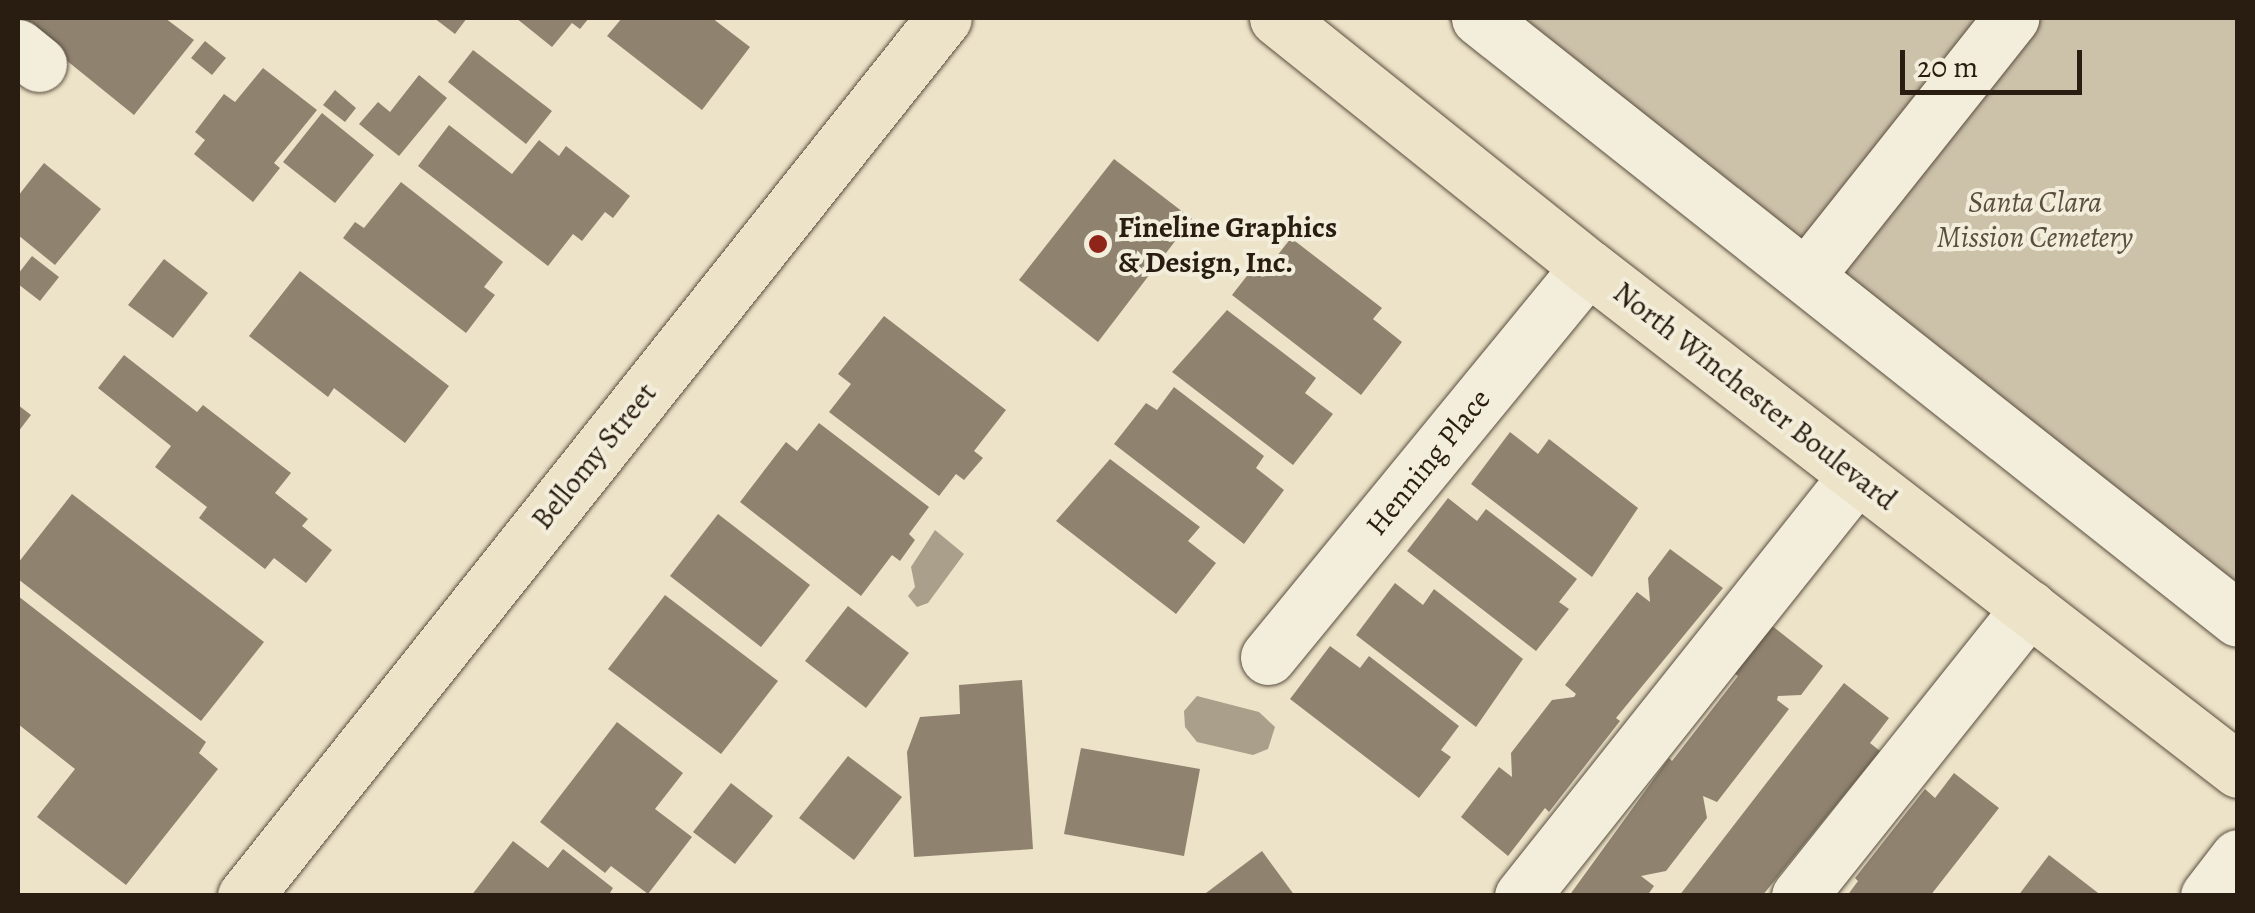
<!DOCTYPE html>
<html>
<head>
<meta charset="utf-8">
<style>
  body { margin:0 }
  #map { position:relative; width:2255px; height:913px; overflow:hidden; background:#ede3c8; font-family:Alegreya,serif }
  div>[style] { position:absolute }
  .green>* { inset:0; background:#ccc1a9 }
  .water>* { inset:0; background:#aa9f8a }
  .building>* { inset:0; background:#8f8370 }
  .roads { filter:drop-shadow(0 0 2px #5a4e3f) drop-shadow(0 0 2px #5a4e3f) }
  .minor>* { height:55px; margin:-27.5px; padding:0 27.5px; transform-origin:27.5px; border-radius:27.5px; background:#f3eddb }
  .major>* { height:55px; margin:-27.5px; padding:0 27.5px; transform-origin:27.5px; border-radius:27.5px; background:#ede3c8 }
  .dots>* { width:28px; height:28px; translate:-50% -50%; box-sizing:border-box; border:5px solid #f3eddb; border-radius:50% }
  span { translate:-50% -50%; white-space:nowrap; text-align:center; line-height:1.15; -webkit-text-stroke:8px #f3eddb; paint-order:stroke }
  .park-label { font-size:30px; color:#5a4e3f; font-style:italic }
  .poi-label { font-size:30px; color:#291c11; font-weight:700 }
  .left { translate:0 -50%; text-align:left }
  .street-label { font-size:30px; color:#291c11 }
  .frame { position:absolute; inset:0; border:20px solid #291c11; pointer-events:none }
  .scale { position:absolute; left:1900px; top:50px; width:182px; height:45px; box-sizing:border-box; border:5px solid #291c11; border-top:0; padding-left:12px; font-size:30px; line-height:35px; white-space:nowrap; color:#291c11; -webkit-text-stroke:8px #f3eddb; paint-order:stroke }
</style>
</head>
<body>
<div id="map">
  <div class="green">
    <i style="clip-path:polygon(1445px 18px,2237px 18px,2237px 634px)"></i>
  </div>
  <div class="water">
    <i style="clip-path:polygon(935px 530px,964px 554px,928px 603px,917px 607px,908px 596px,915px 587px,911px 567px)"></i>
    <i style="clip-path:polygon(1197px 696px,1259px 712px,1275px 727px,1268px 749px,1253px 755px,1197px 742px,1185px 727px,1184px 711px)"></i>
  </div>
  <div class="building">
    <i style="clip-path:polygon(23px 18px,165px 18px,194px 40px,134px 115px,19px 22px)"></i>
    <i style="clip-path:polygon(434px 18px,467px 18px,455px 34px)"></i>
    <i style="clip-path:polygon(516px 18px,589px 18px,580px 29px,572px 23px,552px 47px)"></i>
    <i style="clip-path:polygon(622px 18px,712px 18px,750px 47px,702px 110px,607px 36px)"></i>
    <i style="clip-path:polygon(205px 41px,226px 58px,212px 75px,191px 58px)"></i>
    <i style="clip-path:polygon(473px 50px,552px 111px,526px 144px,448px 82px)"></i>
    <i style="clip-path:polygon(263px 68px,317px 110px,274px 163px,280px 168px,253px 202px,194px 154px,205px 140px,195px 132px,224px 94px,235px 102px)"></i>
    <i style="clip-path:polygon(419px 75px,447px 98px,399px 156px,359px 124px,378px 102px,390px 112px)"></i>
    <i style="clip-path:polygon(335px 90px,356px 108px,345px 122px,323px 105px)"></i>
    <i style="clip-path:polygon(322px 113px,374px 155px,335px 203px,283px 162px)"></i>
    <i style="clip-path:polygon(449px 125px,512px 174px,539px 140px,559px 156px,566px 146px,630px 196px,613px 218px,605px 212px,582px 241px,573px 234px,548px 266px,418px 166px)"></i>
    <i style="clip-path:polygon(1114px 159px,1192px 219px,1098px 342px,1019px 280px)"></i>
    <i style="clip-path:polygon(44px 163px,101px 209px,55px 265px,18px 235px,18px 196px)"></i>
    <i style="clip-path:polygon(401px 182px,503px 262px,484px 287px,495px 295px,466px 333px,343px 238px,355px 222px,364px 228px)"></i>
    <i style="clip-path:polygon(1291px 238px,1382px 308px,1373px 319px,1402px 342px,1361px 395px,1232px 295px,1264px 254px,1273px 261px)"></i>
    <i style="clip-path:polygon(32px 256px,59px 277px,40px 301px,18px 284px,18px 274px)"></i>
    <i style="clip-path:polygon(164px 259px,208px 293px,173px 338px,128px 305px)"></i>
    <i style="clip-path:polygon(300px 271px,449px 386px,405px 443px,334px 388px,328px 397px,249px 336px)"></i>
    <i style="clip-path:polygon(1227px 310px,1316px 378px,1305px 393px,1333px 414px,1293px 465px,1172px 372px)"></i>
    <i style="clip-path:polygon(884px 316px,1006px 410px,974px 451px,983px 458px,964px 480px,956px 474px,939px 496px,829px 412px,851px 384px,838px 374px)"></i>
    <i style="clip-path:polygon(124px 355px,197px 412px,203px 405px,291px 473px,275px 493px,308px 519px,302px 526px,332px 550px,306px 583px,274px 558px,265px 569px,199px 518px,207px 507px,155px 467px,171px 446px,98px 388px)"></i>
    <i style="clip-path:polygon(1174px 387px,1264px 456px,1256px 468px,1284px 490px,1244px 544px,1114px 444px,1146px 403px,1157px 410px)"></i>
    <i style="clip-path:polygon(18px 405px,31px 415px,18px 432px)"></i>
    <i style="clip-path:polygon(819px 423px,929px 507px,909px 534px,915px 540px,900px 561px,892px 555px,861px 596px,740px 502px,786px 442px,797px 451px)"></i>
    <i style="clip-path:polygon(1510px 432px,1538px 454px,1549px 439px,1638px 508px,1592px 577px,1471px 484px)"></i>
    <i style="clip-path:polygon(1110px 459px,1200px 527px,1188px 541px,1216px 563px,1176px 614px,1056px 521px)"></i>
    <i style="clip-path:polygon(72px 494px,264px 642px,201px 721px,18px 579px,18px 563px)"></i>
    <i style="clip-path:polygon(1448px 498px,1477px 521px,1486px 509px,1577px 579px,1559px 602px,1569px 609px,1536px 651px,1407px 551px)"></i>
    <i style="clip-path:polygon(718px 514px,810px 585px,761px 647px,670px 576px)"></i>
    <i style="clip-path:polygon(1670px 549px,1723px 588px,1616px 718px,1620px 721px,1549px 812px,1545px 808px,1508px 856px,1461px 817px,1499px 767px,1512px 777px,1511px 753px,1552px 700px,1574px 697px,1576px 694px,1565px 685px,1637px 592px,1650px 602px,1648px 578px)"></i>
    <i style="clip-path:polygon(1395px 583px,1423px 605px,1434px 589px,1523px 659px,1476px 727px,1356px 635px)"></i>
    <i style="clip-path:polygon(665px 595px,778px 681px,721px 754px,608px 669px)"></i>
    <i style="clip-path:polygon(18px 596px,206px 742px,199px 753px,218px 769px,126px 885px,37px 817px,75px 769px,18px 724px)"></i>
    <i style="clip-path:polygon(848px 606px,909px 653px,866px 708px,805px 661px)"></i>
    <i style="clip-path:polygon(1771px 625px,1823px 666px,1801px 695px,1778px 696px,1777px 700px,1789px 709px,1717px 802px,1703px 796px,1707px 818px,1666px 871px,1641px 876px,1654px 886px,1647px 896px,1569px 896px,1669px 758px,1672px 761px,1738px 676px,1734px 673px)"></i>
    <i style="clip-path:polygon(1330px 646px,1360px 668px,1369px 656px,1459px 726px,1441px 750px,1451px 757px,1419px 798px,1290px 699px)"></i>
    <i style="clip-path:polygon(1022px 680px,1033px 849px,914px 857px,907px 752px,920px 717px,960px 714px,959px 685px)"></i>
    <i style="clip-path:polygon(1844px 683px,1889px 718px,1870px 743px,1880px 751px,1762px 896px,1679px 896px)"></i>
    <i style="clip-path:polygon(617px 722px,683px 773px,655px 809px,692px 837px,648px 894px,611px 866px,605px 873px,540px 822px)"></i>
    <i style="clip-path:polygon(1081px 748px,1200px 769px,1184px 856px,1064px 834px)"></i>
    <i style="clip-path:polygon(848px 756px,902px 797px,854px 860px,799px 818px)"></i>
    <i style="clip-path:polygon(1954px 773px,1999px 808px,1930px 896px,1847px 896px,1858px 881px,1855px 878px,1925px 789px,1935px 798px)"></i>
    <i style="clip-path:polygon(731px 783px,773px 816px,735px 864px,693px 832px)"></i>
    <i style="clip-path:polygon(513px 841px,548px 868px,563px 849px,613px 888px,608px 896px,471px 896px)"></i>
    <i style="clip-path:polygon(1262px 851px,1295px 896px,1202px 896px)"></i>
    <i style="clip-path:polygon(2049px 855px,2102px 896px,2018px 896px)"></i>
  </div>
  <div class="roads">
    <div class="minor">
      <i style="left:1479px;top:18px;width:968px;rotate:38.37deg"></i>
      <i style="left:18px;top:47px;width:27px;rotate:39deg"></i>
      <i style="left:1806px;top:276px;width:330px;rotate:-51.5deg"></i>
      <i style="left:1268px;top:657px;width:504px;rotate:-50.63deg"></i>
      <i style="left:1522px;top:896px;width:538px;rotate:-51.49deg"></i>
      <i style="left:1799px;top:896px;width:369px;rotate:-51.4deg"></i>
      <i style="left:2208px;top:896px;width:49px;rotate:-52.4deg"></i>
    </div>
    <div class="major">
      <i style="left:1277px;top:18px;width:398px;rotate:38.7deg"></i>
      <i style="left:1588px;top:267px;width:822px;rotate:37.73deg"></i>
      <i style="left:245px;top:896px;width:1122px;rotate:-51.48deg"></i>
    </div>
  </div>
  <div class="dots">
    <i style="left:1098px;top:244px;background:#8f2418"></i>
  </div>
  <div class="park-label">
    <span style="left:2035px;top:219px">Santa Clara<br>Mission Cemetery</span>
  </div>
  <div class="poi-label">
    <span class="left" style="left:1118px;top:244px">Fineline Graphics<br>&amp; Design, Inc.</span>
  </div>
  <div class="street-label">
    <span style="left:1755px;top:396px;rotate:38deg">North Winchester Boulevard</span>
    <span style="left:594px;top:456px;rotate:-51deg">Bellomy Street</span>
    <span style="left:1428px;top:462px;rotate:-51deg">Henning Place</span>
  </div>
  <div class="frame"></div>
  <div class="scale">20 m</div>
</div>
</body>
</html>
